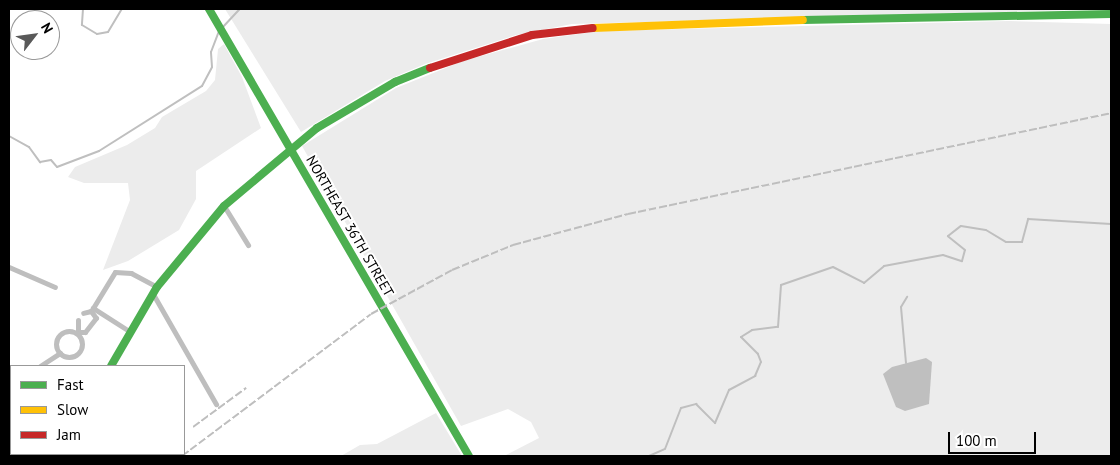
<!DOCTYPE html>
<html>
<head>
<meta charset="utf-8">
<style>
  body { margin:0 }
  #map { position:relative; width:1120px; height:465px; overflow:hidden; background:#fff; font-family:"PT Sans",sans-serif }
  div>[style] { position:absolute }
  .green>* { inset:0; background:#ececec }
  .water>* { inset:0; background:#bfbfbf }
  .stream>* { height:2px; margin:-1px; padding:0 1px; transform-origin:1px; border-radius:1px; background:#bfbfbf }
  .street>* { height:5px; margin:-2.5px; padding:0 2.5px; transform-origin:2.5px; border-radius:2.5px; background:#bebebe }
  .street>.ring { margin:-2.5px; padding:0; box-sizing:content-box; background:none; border:5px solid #bebebe; border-radius:50% }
  .fast>* { height:8px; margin:-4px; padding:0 4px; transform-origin:4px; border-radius:4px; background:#4caf50 }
  .slow>* { height:8px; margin:-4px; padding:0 4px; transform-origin:4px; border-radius:4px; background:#ffc107 }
  .jam>* { height:8px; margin:-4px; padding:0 4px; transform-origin:4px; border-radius:4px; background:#c62828 }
  .rail>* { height:2px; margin-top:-1px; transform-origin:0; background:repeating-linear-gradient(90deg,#bebebe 0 8px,transparent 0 10.5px) }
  span { translate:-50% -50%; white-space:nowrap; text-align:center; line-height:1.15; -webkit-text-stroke:4px #fff; paint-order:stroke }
  .street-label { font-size:14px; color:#000 }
  .frame { position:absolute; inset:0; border:10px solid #000; pointer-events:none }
  .legend { position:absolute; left:10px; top:365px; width:175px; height:90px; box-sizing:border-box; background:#fff; border:1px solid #999; margin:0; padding:6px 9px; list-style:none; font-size:15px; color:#000 }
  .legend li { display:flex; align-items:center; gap:10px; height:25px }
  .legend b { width:25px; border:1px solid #999 }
  .north { position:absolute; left:10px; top:10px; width:50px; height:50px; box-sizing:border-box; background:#fff; border:1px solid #999; border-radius:50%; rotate:60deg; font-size:14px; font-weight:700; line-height:20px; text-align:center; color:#000 }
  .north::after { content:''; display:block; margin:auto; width:18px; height:22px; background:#595959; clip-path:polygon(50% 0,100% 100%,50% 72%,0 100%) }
  .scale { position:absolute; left:948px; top:432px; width:88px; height:22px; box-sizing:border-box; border:2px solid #000; border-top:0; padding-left:6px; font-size:15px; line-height:18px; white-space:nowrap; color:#000; -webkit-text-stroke:4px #fff; paint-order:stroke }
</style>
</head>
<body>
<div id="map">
  <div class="green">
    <i style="clip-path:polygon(225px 9px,1111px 9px,572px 24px,516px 35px,425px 64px,385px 81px,301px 132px)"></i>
    <i style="clip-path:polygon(1008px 21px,1111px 24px,1111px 456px,504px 456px,539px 438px,531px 422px,508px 409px,461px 426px,302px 146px,396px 88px,463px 61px,543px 39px,600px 31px)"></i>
    <i style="clip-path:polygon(224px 44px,242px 77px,261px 128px,196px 171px,196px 199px,179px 230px,128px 261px,103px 270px,130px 200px,128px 183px,84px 183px,68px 177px,75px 167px,127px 145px,155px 128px,162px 117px,206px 91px,215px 80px,218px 49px)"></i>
    <i style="clip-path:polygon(436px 413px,462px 456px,341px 456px,360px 445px,377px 444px)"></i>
  </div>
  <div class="water">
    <i style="clip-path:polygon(926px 358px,932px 362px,929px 404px,905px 411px,896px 407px,883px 374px,892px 367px)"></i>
  </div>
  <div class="stream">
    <i style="left:83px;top:9px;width:16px;rotate:94deg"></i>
    <i style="left:82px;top:25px;width:17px;rotate:31deg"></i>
    <i style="left:97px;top:34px;width:11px;rotate:-10deg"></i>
    <i style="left:108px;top:32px;width:27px;rotate:-59deg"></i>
    <i style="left:222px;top:28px;width:26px;rotate:-47deg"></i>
    <i style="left:9px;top:136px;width:23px;rotate:29deg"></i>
    <i style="left:29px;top:147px;width:19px;rotate:54deg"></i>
    <i style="left:40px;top:162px;width:11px;rotate:-10deg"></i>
    <i style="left:51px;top:160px;width:9px;rotate:49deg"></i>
    <i style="left:57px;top:167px;width:45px;rotate:-20.9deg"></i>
    <i style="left:99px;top:151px;width:122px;rotate:-32.3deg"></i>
    <i style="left:202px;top:86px;width:21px;rotate:-62deg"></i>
    <i style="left:212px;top:67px;width:15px;rotate:-94deg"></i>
    <i style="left:211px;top:52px;width:22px;rotate:-69deg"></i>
    <i style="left:906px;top:363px;width:56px;rotate:-95.1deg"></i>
    <i style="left:901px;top:307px;width:12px;rotate:-59deg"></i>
    <i style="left:649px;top:456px;width:17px;rotate:-24deg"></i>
    <i style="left:665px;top:449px;width:44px;rotate:-68.7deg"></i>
    <i style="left:681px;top:408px;width:16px;rotate:-15deg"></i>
    <i style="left:696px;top:404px;width:27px;rotate:45deg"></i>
    <i style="left:715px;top:423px;width:36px;rotate:-67deg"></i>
    <i style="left:729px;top:390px;width:30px;rotate:-28deg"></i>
    <i style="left:755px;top:376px;width:15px;rotate:-67deg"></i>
    <i style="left:761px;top:362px;width:9px;rotate:-111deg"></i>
    <i style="left:758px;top:354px;width:24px;rotate:-135deg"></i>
    <i style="left:741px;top:337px;width:13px;rotate:-32deg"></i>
    <i style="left:752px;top:330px;width:26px;rotate:-7deg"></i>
    <i style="left:778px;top:327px;width:42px;rotate:-85.9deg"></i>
    <i style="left:781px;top:285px;width:55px;rotate:-19.1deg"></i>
    <i style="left:833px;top:267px;width:35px;rotate:27deg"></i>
    <i style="left:864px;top:283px;width:26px;rotate:-40deg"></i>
    <i style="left:884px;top:266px;width:60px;rotate:-10.6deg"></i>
    <i style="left:943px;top:255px;width:20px;rotate:18deg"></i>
    <i style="left:962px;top:261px;width:11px;rotate:-75deg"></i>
    <i style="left:965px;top:250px;width:22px;rotate:-141deg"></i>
    <i style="left:948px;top:236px;width:16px;rotate:-38deg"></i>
    <i style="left:961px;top:226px;width:25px;rotate:9deg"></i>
    <i style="left:986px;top:230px;width:23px;rotate:31deg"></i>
    <i style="left:1006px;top:242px;width:16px"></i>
    <i style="left:1022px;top:242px;width:24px;rotate:-75deg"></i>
    <i style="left:1028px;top:219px;width:83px;rotate:3.4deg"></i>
  </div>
  <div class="street">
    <i style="left:224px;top:206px;width:46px;rotate:58.4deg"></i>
    <i style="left:9px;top:267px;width:50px;rotate:23.5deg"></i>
    <i style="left:153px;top:294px;width:127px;rotate:60.2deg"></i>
    <i style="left:78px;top:320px;width:12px;rotate:90deg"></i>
    <i style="left:78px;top:332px;width:7px"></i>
    <i style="left:85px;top:332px;width:18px;rotate:-52deg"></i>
    <i style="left:96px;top:318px;width:9px;rotate:-126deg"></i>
    <i style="left:91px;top:311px;width:8px;rotate:166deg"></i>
    <i class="ring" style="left:56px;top:331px;width:21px;height:21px"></i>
    <i style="left:129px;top:331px;width:43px;rotate:-147.4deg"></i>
    <i style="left:93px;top:308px;width:42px;rotate:-58.6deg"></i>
    <i style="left:115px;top:272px;width:16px;rotate:4deg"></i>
    <i style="left:131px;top:273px;width:30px;rotate:28deg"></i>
    <i style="left:40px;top:366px;width:24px;rotate:-33deg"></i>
    <i style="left:9px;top:385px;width:2px;rotate:-27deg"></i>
  </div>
  <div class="fast">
    <i style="left:209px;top:9px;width:517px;rotate:59.82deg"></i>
    <i style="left:803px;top:20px;width:308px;rotate:-1.1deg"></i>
    <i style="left:111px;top:366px;width:91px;rotate:-59.8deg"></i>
    <i style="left:157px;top:287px;width:105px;rotate:-50.4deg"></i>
    <i style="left:224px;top:206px;width:121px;rotate:-40deg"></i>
    <i style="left:317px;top:128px;width:91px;rotate:-30.5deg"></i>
    <i style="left:395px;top:82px;width:38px;rotate:-22deg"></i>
    <i style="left:75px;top:456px;width:2px;rotate:-63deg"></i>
  </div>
  <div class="slow">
    <i style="left:593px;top:28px;width:210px;rotate:-2.2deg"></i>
  </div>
  <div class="jam">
    <i style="left:430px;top:68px;width:107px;rotate:-17.9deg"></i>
    <i style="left:532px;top:35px;width:61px;rotate:-6.5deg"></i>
  </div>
  <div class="rail">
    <i style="left:193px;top:427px;width:66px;rotate:-36.3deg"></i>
    <i style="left:116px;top:456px;width:3px;rotate:-45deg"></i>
    <i style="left:127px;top:456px;width:3px;rotate:-45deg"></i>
    <i style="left:182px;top:456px;width:236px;rotate:-36.9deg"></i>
    <i style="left:371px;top:314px;width:92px;rotate:-28.5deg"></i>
    <i style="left:452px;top:270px;width:66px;rotate:-22.3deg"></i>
    <i style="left:513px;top:245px;width:119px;rotate:-15.1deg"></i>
    <i style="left:628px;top:214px;width:493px;rotate:-11.8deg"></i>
  </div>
  <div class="street-label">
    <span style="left:350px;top:226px;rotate:60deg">NORTHEAST 36TH STREET</span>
  </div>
  <div class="frame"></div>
  <ul class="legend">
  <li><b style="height:6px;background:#4caf50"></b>Fast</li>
  <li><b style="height:6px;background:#ffc107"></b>Slow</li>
  <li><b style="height:6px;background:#c62828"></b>Jam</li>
  </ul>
  <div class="north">N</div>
  <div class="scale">100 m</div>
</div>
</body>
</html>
